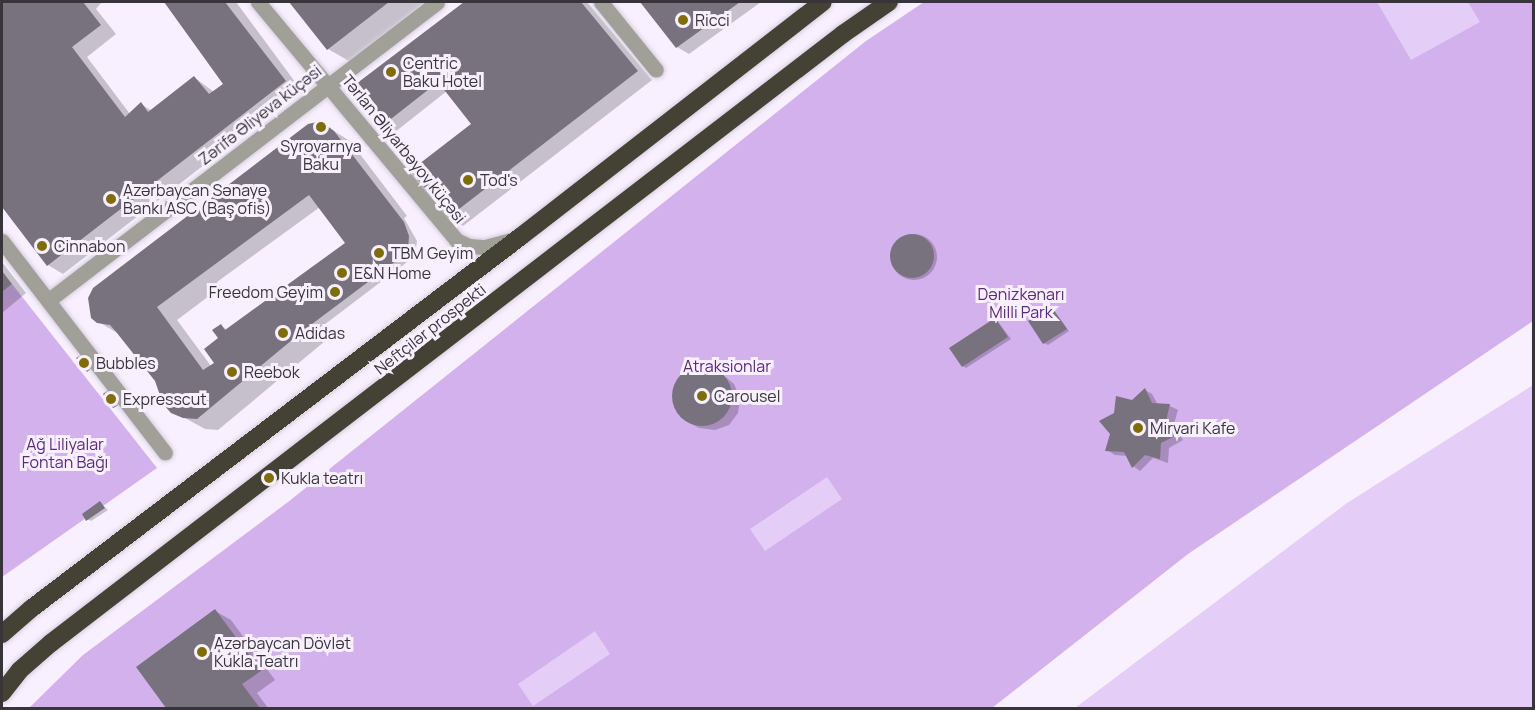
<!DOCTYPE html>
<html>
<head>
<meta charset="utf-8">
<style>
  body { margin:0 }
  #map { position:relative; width:1535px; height:710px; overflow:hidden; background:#f8f0ff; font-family:Manrope,sans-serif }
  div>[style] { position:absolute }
  .green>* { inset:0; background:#d2b1ec }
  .water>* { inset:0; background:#e4cdf7 }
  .shadow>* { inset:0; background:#0003 }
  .round { border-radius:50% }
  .building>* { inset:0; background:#78717e }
  .roads { filter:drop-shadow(0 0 2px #d5cedc) drop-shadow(0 0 2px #d5cedc) }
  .minor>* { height:15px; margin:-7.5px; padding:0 7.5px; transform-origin:7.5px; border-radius:7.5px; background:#a09f98 }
  .highway>* { height:18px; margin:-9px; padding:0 9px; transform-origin:9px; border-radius:9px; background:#444135 }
  .dots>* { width:16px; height:16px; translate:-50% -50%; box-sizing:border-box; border:3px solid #f8f0ff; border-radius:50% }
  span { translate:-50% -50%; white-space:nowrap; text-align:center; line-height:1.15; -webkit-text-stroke:6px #f8f0ff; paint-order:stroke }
  .poi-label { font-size:16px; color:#38353a }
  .left { translate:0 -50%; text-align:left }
  .right { translate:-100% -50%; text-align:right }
  .street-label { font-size:16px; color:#38353a }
  .park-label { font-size:16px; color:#5b2a79 }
  .frame { position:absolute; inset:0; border:3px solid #38353a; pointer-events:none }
</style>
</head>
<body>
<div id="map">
  <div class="green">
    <i style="clip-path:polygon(924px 2px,1533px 2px,1533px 321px,1188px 554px,992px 708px,29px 708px,83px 655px,288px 502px,866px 41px)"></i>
    <i style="clip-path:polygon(12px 284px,157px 468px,2px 577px,2px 292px)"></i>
  </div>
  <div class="water">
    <i style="clip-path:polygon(1377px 2px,1468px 2px,1480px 22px,1411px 60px)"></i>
    <i style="clip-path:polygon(1533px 385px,1533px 708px,1075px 708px,1347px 503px)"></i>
    <i style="clip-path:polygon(827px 477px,842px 499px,765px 551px,750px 529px)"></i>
    <i style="clip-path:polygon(595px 631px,610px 654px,533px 706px,518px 684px)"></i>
  </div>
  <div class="shadow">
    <i style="clip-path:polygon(2px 2px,102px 2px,96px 9px,116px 34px,87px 57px,130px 114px,141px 104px,152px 111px,195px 78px,214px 92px,225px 84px,166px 2px,236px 2px,301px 90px,63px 274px,48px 265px,2px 205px)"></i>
    <i style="clip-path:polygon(291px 2px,425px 2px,349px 61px,328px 49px)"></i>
    <i style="clip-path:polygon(467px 2px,587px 2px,652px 80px,463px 226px,447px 217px,473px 124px,447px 91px,395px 132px,383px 125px,354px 87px)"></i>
    <i style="clip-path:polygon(642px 2px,761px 2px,689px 54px,677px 47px)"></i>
    <i style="clip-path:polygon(evenodd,321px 123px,350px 141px,407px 216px,404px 218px,417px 241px,415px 256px,316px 331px,324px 342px,218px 430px,205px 429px,172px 411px,157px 380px,119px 334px,92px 318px,89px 298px,321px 123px,320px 207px,347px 243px,228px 330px,221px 326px,216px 363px,211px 366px,177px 320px,221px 287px,217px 282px,320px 207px)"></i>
    <i class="round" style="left:891px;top:234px;width:46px;height:46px"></i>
    <i style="clip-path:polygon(2px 262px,26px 293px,2px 313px)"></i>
    <i style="clip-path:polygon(1051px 307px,1069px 331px,1048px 345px,1044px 343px)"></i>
    <i style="clip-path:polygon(996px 319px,1011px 339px,966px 368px,963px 366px)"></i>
    <i style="clip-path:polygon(699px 367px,713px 369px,722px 374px,734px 384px,740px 398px,738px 413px,729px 425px,715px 430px,699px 428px,690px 423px,679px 414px,673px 400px,675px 385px,684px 373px)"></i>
    <i style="clip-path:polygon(1145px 390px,1152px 394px,1158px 405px,1170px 406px,1178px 410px,1173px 427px,1183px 440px,1169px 448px,1168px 463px,1153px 458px,1140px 471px,1133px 466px,1127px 456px,1115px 455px,1107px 450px,1132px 402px)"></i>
    <i style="clip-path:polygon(100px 503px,108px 510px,91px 521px,87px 519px)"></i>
    <i style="clip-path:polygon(215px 611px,231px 620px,275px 680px,257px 693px,268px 708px,168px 708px,138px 667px)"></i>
  </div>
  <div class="building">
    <i style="clip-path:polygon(2px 2px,83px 2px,101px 25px,72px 47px,125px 117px,141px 102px,148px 112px,194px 76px,209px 94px,223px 84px,164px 2px,225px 2px,286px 81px,47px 266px,2px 207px)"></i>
    <i style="clip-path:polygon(289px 2px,389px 2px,327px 50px)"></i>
    <i style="clip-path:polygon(464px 2px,581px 2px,638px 71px,446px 219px,410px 171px,471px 124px,438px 82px,382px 126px,352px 87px)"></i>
    <i style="clip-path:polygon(640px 2px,740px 2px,676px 48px)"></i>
    <i style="clip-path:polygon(evenodd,321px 121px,334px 131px,404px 222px,409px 236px,408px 252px,304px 330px,197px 419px,183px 418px,171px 413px,163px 404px,155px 381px,117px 333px,110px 325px,97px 323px,91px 318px,88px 298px,93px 288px,308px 124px,321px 121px,309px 195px,345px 243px,225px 330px,221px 324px,212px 330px,218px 338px,204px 349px,214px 363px,203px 370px,157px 307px,309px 195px)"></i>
    <i class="round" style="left:890px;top:234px;width:44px;height:44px"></i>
    <i style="clip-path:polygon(2px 271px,12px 284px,2px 292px)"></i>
    <i style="clip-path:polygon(1051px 306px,1067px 329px,1043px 344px,1028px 321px)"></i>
    <i style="clip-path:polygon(995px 318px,1008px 337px,962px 367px,949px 348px)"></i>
    <i style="clip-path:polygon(81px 355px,92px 368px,87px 372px,76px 358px)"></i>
    <i class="round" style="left:672px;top:366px;width:60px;height:60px"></i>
    <i style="clip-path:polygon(1145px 388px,1152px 403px,1170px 404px,1166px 421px,1177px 435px,1161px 443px,1160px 459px,1145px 455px,1132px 468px,1124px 452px,1105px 451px,1110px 434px,1099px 421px,1114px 413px,1116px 396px,1132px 400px)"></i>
    <i style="clip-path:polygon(108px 390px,119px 405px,113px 408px,103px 394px)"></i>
    <i style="clip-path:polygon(100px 501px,105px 508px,86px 521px,82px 514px)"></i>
    <i style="clip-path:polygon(215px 609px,261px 671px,242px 684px,260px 708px,166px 708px,136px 667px)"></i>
  </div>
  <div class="roads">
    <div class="minor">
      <i style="left:258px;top:2px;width:310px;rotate:50.2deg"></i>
      <i style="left:456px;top:240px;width:14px;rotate:25deg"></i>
      <i style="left:469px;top:246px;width:16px;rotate:4deg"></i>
      <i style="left:485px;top:247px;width:30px;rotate:-15deg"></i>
      <i style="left:601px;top:2px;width:87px;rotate:51deg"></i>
      <i style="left:2px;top:241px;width:267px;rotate:52.4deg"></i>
      <i style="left:49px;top:300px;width:489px;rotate:-37.5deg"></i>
    </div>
    <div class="highway">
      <i style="left:2px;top:634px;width:40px;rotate:-41deg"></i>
      <i style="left:32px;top:608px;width:613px;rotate:-37.24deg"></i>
      <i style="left:520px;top:237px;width:383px;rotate:-37.8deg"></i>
      <i style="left:2px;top:693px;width:29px;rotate:-52deg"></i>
      <i style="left:20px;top:670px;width:41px;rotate:-41.1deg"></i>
      <i style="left:51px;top:643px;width:999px;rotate:-37.56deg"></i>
      <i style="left:843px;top:34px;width:56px;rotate:-34.8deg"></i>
    </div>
  </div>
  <div class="dots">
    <i style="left:683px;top:20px;background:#7f6d0a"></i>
    <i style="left:391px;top:72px;background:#7f6d0a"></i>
    <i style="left:321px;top:127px;background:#7f6d0a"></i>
    <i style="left:468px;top:180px;background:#7f6d0a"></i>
    <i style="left:111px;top:199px;background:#7f6d0a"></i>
    <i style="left:42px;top:246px;background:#7f6d0a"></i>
    <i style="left:379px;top:253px;background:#7f6d0a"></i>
    <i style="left:342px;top:273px;background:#7f6d0a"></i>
    <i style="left:335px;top:292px;background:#7f6d0a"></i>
    <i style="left:283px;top:333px;background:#7f6d0a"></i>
    <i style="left:84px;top:363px;background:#7f6d0a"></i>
    <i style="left:232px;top:372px;background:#7f6d0a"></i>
    <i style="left:702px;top:396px;background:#7f6d0a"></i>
    <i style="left:111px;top:399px;background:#7f6d0a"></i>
    <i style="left:1138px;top:428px;background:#7f6d0a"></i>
    <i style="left:269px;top:478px;background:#7f6d0a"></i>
    <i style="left:202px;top:652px;background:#7f6d0a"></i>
  </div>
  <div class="poi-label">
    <span class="left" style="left:695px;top:20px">Ricci</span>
    <span class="left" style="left:403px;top:72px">Centric<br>Baku Hotel</span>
    <span style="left:321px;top:155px">Syrovarnya<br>Baku</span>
    <span class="left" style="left:480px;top:180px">Tod's</span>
    <span class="left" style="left:123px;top:199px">Azərbaycan Sənaye<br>Bankı ASC (Baş ofis)</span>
    <span class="left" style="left:54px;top:246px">Cinnabon</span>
    <span class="left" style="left:391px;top:253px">TBM Geyim</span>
    <span class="left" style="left:354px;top:273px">E&amp;N Home</span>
    <span class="right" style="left:323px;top:292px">Freedom Geyim</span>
    <span class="left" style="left:295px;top:333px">Adidas</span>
    <span class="left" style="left:96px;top:363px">Bubbles</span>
    <span class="left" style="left:244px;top:372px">Reebok</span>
    <span class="left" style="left:714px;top:396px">Carousel</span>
    <span class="left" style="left:123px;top:399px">Expresscut</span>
    <span class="left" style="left:1150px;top:428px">Mirvari Kafe</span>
    <span class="left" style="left:281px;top:478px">Kukla teatrı</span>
    <span class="left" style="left:214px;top:652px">Azərbaycan Dövlət<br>Kukla Teatrı</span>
  </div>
  <div class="street-label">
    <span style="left:260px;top:115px;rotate:-38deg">Zərifə Əliyeva küçəsi</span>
    <span style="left:404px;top:149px;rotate:51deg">Tərlan Əliyarbəyov küçəsi</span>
    <span style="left:430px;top:329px;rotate:-38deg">Neftçilər prospekti</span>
  </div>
  <div class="park-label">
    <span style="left:1021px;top:303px">Dənizkənarı<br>Milli Park</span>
    <span style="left:727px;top:366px">Atraksionlar</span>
    <span style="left:65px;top:453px">Ağ Liliyalar<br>Fontan Bağı</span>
  </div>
  <div class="frame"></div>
</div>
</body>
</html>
